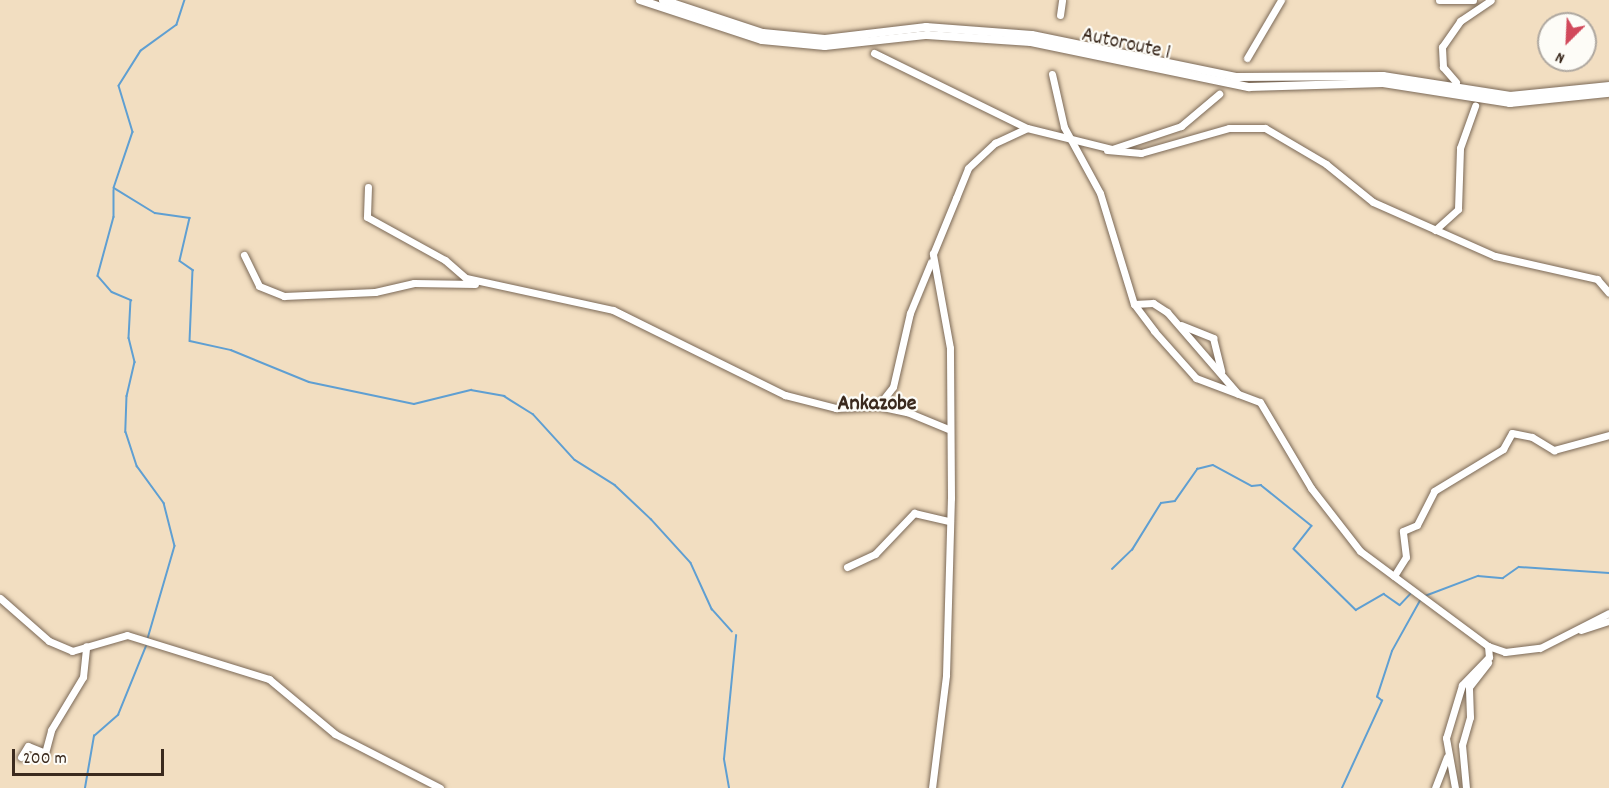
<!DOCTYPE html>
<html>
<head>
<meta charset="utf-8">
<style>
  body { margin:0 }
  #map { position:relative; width:1609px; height:788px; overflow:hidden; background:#f2dec1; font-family:Dekko,sans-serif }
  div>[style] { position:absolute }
  .stream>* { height:1.5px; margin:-0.75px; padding:0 0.75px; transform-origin:0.75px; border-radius:0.75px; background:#5f9fd2 }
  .roads { filter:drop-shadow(0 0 2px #7b6957) drop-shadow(0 0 2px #7b6957) }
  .minor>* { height:7px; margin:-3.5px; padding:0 3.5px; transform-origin:3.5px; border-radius:3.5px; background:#fff }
  .major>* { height:8px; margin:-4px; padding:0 4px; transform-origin:4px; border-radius:4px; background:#fff }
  span { translate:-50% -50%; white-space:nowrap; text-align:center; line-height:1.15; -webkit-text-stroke:4.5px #fdfcf7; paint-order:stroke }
  .street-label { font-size:21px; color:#3b2a1e }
  .neighbourhood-label { font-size:22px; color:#3b2a1e; font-weight:700 }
  .north { position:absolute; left:1537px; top:12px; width:60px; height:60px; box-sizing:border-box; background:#fdfcf7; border:2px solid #afa8a0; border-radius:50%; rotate:204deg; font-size:16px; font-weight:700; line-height:24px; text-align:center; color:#3b2a1e }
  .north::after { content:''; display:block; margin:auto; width:21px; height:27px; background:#d1495b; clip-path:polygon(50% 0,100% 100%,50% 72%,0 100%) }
  .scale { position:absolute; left:12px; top:749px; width:152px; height:27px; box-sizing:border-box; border:3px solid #3b2a1e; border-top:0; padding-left:8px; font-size:18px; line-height:21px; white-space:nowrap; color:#3b2a1e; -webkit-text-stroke:4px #fdfcf7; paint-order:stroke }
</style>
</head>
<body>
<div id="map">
  <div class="stream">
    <i style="left:185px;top:0;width:26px;rotate:108deg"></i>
    <i style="left:177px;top:25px;width:44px;rotate:144.2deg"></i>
    <i style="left:141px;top:51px;width:41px;rotate:122.2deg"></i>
    <i style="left:119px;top:86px;width:48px;rotate:73.1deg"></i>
    <i style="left:133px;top:132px;width:59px;rotate:108.7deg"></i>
    <i style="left:114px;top:188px;width:48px;rotate:31.4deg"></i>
    <i style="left:155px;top:213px;width:35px;rotate:8deg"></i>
    <i style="left:190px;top:218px;width:44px;rotate:103.1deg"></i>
    <i style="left:180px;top:261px;width:16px;rotate:35deg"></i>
    <i style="left:193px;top:270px;width:71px;rotate:92.4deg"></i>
    <i style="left:190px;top:341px;width:42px;rotate:12.4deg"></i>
    <i style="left:231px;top:350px;width:84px;rotate:22.3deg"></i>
    <i style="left:309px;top:382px;width:107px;rotate:11.8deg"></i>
    <i style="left:414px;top:404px;width:59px;rotate:-13.8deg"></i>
    <i style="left:471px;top:390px;width:34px;rotate:10deg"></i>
    <i style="left:504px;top:396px;width:34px;rotate:32deg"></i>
    <i style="left:533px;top:414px;width:62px;rotate:47.6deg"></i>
    <i style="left:575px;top:460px;width:47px;rotate:32deg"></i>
    <i style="left:615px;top:485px;width:50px;rotate:43.4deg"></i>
    <i style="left:651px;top:519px;width:59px;rotate:47.7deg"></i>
    <i style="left:691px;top:563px;width:51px;rotate:65.5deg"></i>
    <i style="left:712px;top:609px;width:30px;rotate:48deg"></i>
    <i style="left:114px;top:190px;width:27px;rotate:90deg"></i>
    <i style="left:114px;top:217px;width:61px;rotate:105.2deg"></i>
    <i style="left:98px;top:276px;width:21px;rotate:49deg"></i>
    <i style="left:112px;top:292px;width:21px;rotate:23deg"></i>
    <i style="left:131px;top:300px;width:38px;rotate:93deg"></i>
    <i style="left:129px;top:338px;width:25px;rotate:76deg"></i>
    <i style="left:135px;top:362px;width:35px;rotate:103deg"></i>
    <i style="left:127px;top:396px;width:36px;rotate:92deg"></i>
    <i style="left:126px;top:432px;width:36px;rotate:72deg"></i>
    <i style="left:137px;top:466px;width:46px;rotate:53.9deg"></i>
    <i style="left:164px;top:503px;width:44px;rotate:75.7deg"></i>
    <i style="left:175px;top:546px;width:97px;rotate:106.2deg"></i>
    <i style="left:1112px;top:569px;width:28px;rotate:-44deg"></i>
    <i style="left:1132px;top:550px;width:55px;rotate:-58.3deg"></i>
    <i style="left:1161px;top:503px;width:14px;rotate:-8deg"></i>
    <i style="left:1175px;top:501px;width:39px;rotate:-55deg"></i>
    <i style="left:1197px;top:469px;width:16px;rotate:-14deg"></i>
    <i style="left:1213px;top:465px;width:44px;rotate:28.3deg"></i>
    <i style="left:1252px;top:486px;width:9px;rotate:-6deg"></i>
    <i style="left:1261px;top:485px;width:65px;rotate:38.8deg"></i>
    <i style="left:1312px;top:526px;width:29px;rotate:128deg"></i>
    <i style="left:1294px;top:549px;width:87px;rotate:44.5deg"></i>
    <i style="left:1356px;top:610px;width:32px;rotate:-30deg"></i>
    <i style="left:1384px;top:594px;width:19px;rotate:35deg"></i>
    <i style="left:1400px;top:605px;width:16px;rotate:-47deg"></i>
    <i style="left:1425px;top:596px;width:57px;rotate:-20.7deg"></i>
    <i style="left:1478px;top:576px;width:25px;rotate:5deg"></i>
    <i style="left:1503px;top:578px;width:19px;rotate:-35deg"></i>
    <i style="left:1519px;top:567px;width:90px;rotate:3.8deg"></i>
    <i style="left:85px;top:788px;width:53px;rotate:-80.2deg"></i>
    <i style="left:94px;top:736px;width:32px;rotate:-41deg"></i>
    <i style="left:118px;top:715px;width:74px;rotate:-67.9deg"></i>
    <i style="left:729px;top:788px;width:29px;rotate:-100deg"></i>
    <i style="left:724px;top:759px;width:124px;rotate:-84.4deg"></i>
    <i style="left:1342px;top:788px;width:96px;rotate:-65.3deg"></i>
    <i style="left:1382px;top:701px;width:6px;rotate:-141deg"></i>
    <i style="left:1377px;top:697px;width:48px;rotate:-71.9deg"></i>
    <i style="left:1392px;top:651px;width:60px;rotate:-60.9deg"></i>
  </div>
  <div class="roads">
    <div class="minor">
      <i style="left:1439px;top:0;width:34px"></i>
      <i style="left:1060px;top:15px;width:15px;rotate:-82deg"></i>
      <i style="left:874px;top:53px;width:170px;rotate:26.1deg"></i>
      <i style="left:1247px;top:58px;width:67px;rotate:-59.6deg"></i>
      <i style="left:1052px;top:74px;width:54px;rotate:77.2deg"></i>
      <i style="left:1064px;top:127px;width:75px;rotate:61.4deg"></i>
      <i style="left:1100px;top:193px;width:116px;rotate:73deg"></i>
      <i style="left:1134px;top:304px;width:34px;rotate:53deg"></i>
      <i style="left:1154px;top:331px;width:63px;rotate:48.2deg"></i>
      <i style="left:1196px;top:378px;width:68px;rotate:20.6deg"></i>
      <i style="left:1260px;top:402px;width:100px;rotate:59.3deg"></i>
      <i style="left:1311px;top:488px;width:80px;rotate:52.1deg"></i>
      <i style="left:1360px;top:551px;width:159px;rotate:36.6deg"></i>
      <i style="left:1488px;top:646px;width:11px;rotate:85deg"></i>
      <i style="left:1489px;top:657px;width:39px;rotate:134deg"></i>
      <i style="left:1462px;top:685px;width:55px;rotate:106.8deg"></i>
      <i style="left:1446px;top:738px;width:51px;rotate:79.8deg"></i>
      <i style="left:1456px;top:82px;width:20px;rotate:-131deg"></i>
      <i style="left:1443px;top:67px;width:20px;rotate:-93deg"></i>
      <i style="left:1442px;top:47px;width:32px;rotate:-55deg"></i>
      <i style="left:1460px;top:21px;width:37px;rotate:-34deg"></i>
      <i style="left:1107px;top:150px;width:34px;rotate:5deg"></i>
      <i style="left:1141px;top:153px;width:91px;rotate:-15.9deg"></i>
      <i style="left:1229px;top:128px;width:36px"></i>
      <i style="left:1265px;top:128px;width:71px;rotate:30.5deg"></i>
      <i style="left:1326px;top:164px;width:60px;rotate:39deg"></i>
      <i style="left:1373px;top:202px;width:133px;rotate:23.9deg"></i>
      <i style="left:1495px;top:256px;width:105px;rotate:12.7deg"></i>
      <i style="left:1597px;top:279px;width:18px;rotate:49deg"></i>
      <i style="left:368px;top:187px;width:30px;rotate:92deg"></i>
      <i style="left:367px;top:217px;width:89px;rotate:28.9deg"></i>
      <i style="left:445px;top:260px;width:28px;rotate:41deg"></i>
      <i style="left:466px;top:278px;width:150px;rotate:12.3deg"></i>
      <i style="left:613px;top:310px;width:192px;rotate:26.3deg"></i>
      <i style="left:785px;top:395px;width:53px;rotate:14.3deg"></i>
      <i style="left:836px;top:408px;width:42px;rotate:-2.7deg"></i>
      <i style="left:878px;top:406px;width:30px;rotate:12deg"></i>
      <i style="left:907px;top:412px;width:44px;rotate:22.5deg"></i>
      <i style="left:1435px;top:230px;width:31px;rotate:-42deg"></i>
      <i style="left:1458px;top:209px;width:61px;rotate:-88.1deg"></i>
      <i style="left:1460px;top:148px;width:45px;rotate:-70.3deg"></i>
      <i style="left:244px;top:255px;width:34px;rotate:64deg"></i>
      <i style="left:259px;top:286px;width:27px;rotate:22deg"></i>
      <i style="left:284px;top:296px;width:91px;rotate:-2.5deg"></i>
      <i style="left:375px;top:292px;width:40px;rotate:-13deg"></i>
      <i style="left:414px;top:283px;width:61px;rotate:0.9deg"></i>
      <i style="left:1134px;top:304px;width:19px;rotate:-3deg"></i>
      <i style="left:1153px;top:303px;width:17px;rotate:33deg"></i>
      <i style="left:1167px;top:312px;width:108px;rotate:49.1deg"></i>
      <i style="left:1181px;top:325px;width:35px;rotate:22deg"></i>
      <i style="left:1213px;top:338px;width:34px;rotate:76deg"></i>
      <i style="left:878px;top:406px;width:24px;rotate:-52deg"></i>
      <i style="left:893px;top:387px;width:76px;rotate:-77.1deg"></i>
      <i style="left:910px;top:313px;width:55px;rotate:-67.6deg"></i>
      <i style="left:847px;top:567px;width:31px;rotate:-25deg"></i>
      <i style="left:875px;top:554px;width:57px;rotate:-46.4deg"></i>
      <i style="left:914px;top:513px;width:37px;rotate:13deg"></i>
      <i style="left:1394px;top:576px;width:22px;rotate:-58deg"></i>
      <i style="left:1406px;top:557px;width:26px;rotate:-97deg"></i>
      <i style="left:1403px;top:531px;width:15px;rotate:-23deg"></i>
      <i style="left:1417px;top:525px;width:38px;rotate:-63deg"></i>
      <i style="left:1434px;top:491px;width:81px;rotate:-31.3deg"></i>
      <i style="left:1503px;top:449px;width:18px;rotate:-61deg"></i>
      <i style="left:1512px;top:433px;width:20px;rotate:11deg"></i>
      <i style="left:1532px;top:437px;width:26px;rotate:31deg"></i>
      <i style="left:1554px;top:450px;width:57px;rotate:-15.3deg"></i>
      <i style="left:0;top:598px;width:65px;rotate:41.3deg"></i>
      <i style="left:49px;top:641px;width:25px;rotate:23deg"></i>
      <i style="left:72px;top:651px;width:57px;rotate:-16.2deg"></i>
      <i style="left:127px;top:635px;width:149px;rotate:17.2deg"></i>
      <i style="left:269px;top:679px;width:86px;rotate:39.8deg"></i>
      <i style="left:335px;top:734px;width:118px;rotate:27.2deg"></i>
      <i style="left:1581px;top:630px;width:29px;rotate:-18deg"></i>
      <i style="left:1488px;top:646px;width:18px;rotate:19deg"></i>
      <i style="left:1505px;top:652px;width:35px;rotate:-7deg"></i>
      <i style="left:1540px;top:648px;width:77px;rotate:-26.9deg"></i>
      <i style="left:21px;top:757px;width:13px;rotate:-58deg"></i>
      <i style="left:28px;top:746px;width:18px;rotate:22deg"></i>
      <i style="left:45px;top:753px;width:24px;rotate:-75deg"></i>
      <i style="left:51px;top:730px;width:62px;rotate:-58.9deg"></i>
      <i style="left:83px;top:677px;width:31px;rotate:-84deg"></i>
      <i style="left:932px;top:788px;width:114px;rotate:-82.9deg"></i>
      <i style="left:946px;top:675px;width:177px;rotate:-88.4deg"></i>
      <i style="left:951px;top:498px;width:150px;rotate:-90.4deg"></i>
      <i style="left:950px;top:348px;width:96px;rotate:-100.3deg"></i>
      <i style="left:933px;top:254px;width:61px;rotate:-67.7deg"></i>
      <i style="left:956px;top:198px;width:32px;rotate:-68deg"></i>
      <i style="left:968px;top:168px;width:37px;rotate:-43deg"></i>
      <i style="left:995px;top:143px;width:35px;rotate:-25deg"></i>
      <i style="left:1027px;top:128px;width:88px;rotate:13.9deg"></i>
      <i style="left:1112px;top:149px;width:73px;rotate:-18.4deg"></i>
      <i style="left:1181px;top:126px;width:50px;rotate:-40.1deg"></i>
      <i style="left:1435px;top:788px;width:33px;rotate:-69deg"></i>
      <i style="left:1466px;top:788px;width:43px;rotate:-95.3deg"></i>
      <i style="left:1462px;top:745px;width:29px;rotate:-74deg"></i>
      <i style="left:1470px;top:717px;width:30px;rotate:-92deg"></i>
      <i style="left:1469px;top:687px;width:31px;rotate:-52deg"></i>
    </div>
    <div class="major">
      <i style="left:640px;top:0;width:128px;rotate:18.2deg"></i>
      <i style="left:762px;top:40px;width:63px;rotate:5.4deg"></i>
      <i style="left:825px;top:46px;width:103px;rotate:-6.2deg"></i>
      <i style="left:927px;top:35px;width:104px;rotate:3.9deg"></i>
      <i style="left:1031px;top:42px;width:223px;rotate:11.7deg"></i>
      <i style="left:1249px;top:87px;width:134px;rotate:-1.7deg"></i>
      <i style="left:1383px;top:83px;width:129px;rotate:8.9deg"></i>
      <i style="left:1510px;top:103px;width:100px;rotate:-5.8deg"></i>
      <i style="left:663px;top:0;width:105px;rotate:18.3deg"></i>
      <i style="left:763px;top:33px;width:62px;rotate:5.5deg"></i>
      <i style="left:825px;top:39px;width:102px;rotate:-6.8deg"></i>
      <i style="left:926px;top:27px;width:106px;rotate:4.3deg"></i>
      <i style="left:1032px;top:35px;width:208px;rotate:11.6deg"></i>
      <i style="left:1236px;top:77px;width:147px;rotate:-0.4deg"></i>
      <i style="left:1383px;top:76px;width:129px;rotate:8.9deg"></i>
      <i style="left:1510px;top:96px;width:100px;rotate:-5.8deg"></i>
    </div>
  </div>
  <div class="street-label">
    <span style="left:1126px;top:45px;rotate:12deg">Autoroute 1</span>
  </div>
  <div class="neighbourhood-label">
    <span style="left:877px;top:405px">Ankazobe</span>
  </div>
  <div class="north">N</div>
  <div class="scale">200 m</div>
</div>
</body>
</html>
